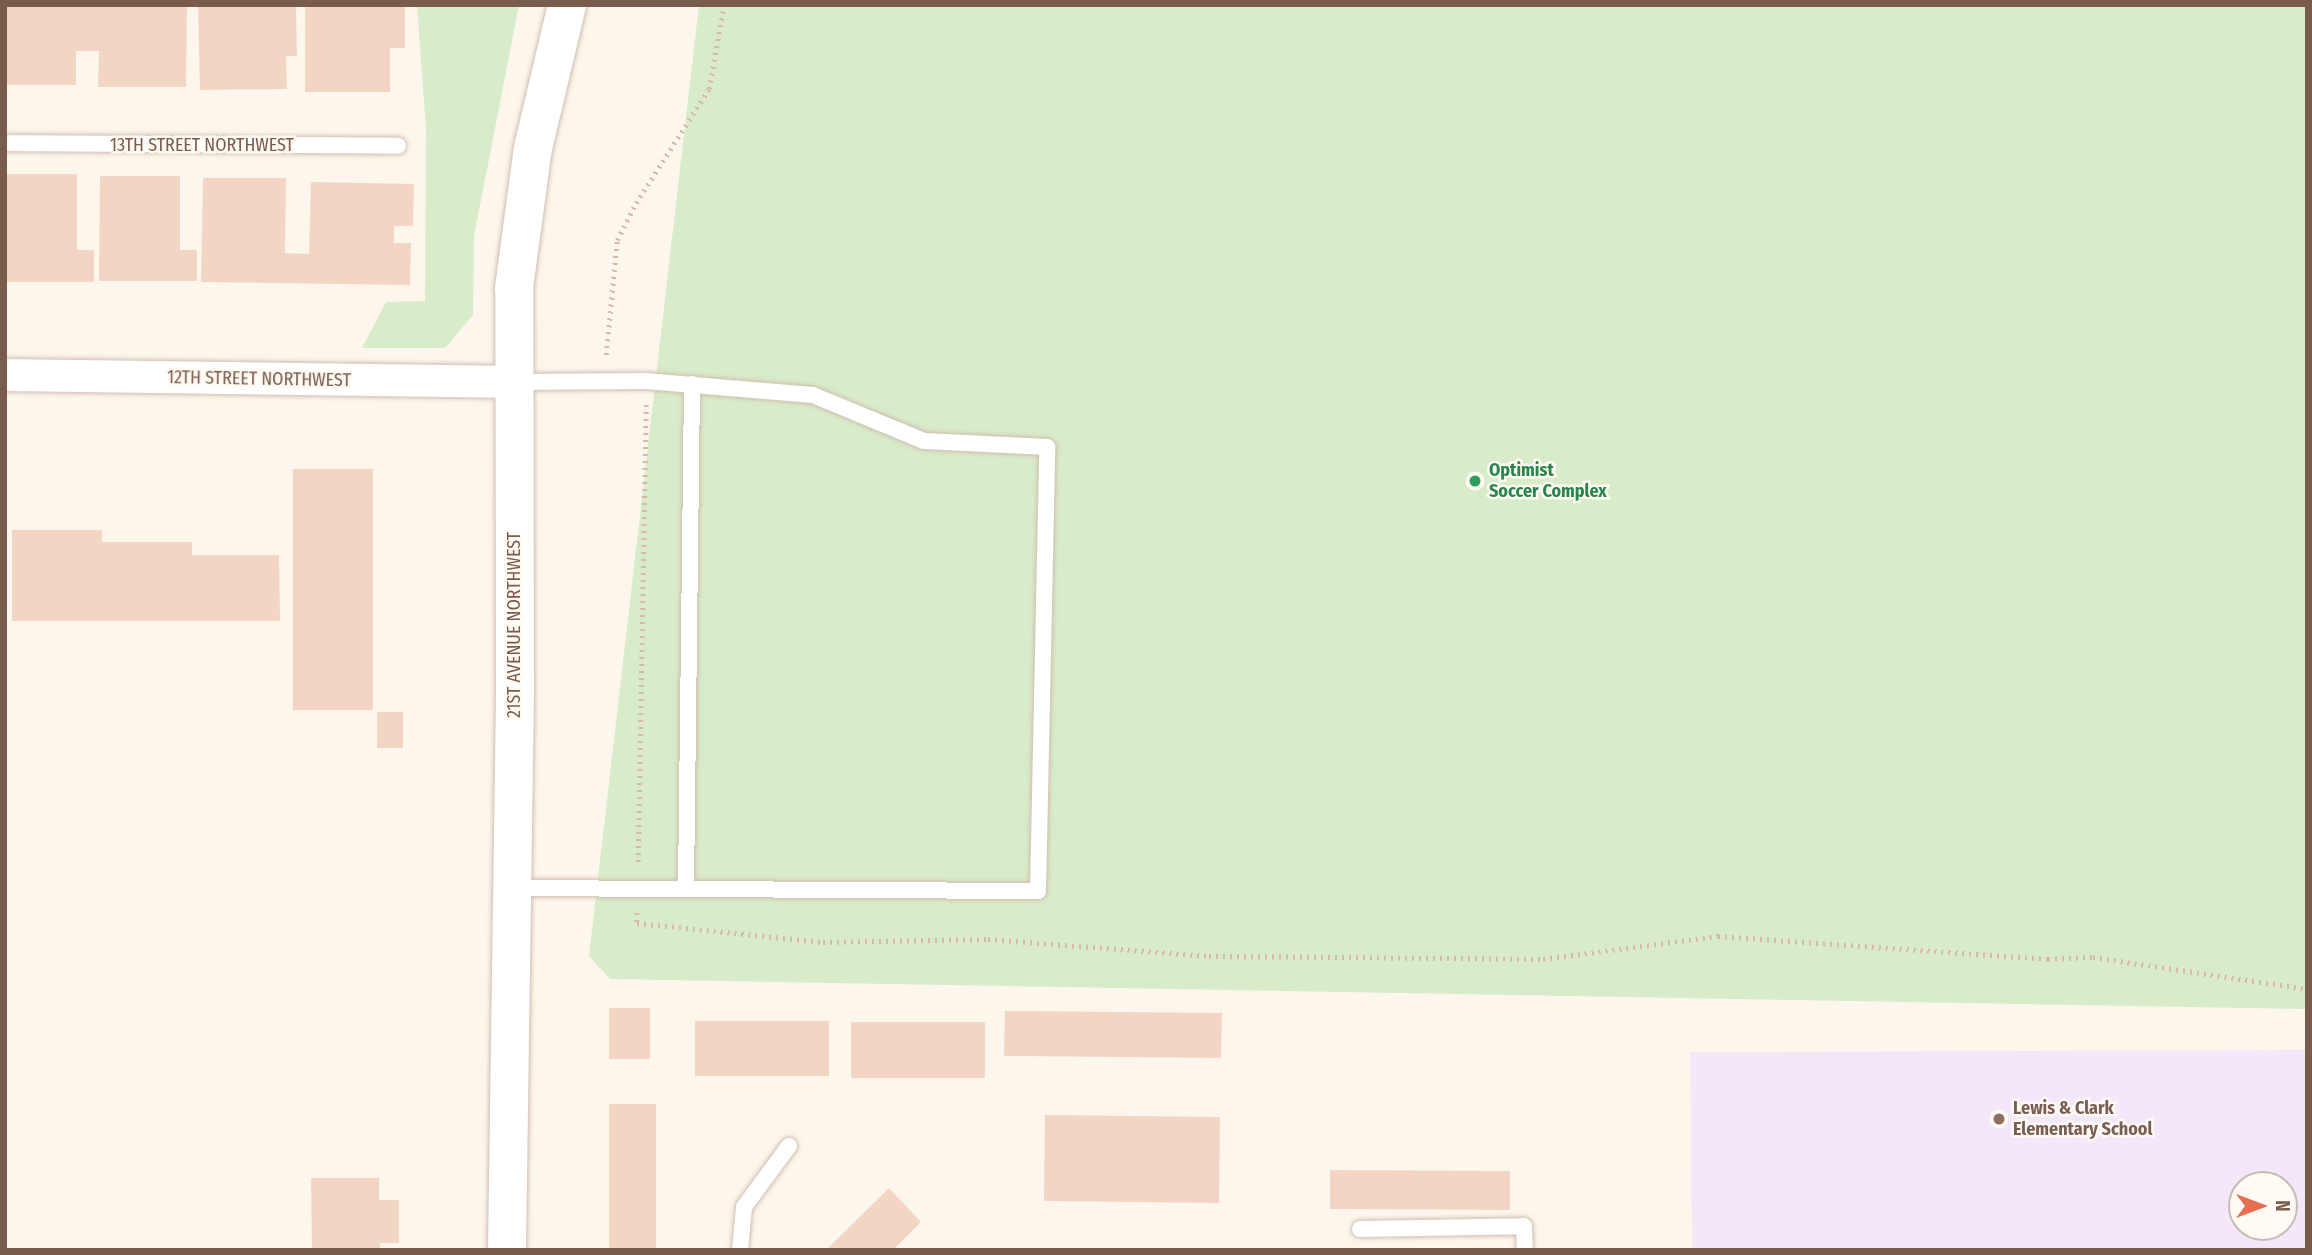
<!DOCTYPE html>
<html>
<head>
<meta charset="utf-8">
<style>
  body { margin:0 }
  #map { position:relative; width:2312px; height:1255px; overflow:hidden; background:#fdf6ec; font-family:"Fira Sans Condensed",sans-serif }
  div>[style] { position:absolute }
  .education>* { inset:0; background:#f3e8fa }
  .green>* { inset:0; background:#d8ecc9 }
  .building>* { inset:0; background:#f3d5c3 }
  .path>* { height:4.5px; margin-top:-2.25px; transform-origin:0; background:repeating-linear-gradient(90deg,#d9b8a5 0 2px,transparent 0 7px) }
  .roads { filter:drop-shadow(0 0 2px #d1beb0) drop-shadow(0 0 2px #d1beb0) }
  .service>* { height:16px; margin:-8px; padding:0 8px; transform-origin:8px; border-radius:8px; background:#fff }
  .minor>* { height:32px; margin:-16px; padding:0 16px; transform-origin:16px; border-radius:16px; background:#fff }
  .tertiary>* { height:38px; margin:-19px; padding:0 19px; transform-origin:19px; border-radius:19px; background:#fff }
  .dots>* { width:19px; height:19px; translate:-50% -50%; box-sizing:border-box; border:4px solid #fffaf3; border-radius:50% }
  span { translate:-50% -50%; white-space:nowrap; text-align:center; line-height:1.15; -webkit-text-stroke:5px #fffaf3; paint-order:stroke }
  .street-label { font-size:18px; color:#7a5c4d }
  .leisure-label { font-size:18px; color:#27864d; font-weight:700 }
  .left { translate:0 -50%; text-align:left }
  .education-label { font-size:18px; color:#785e54; font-weight:700 }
  .frame { position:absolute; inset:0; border:7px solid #7a5c4d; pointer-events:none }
  .north { position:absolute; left:2228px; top:1171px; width:70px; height:70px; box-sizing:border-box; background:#fffaf3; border:2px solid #cabbb1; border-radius:50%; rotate:90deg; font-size:19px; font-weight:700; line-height:28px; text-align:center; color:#7a5c4d }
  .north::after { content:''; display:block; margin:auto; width:24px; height:32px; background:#e76f51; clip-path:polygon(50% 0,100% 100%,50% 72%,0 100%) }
</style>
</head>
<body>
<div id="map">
  <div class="education">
    <i style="clip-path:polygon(evenodd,2307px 1050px,2307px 1250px,1692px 1250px,1690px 1052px,2307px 1050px,2242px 1185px,2284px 1185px,2284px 1227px,2242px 1227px,2242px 1185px)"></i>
  </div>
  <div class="green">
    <i style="clip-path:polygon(417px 5px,519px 5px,474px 236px,473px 315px,445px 348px,362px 348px,386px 302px,425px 301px,426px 129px)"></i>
    <i style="clip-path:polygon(699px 5px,2307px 5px,2307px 1009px,610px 979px,589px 956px)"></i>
  </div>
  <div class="building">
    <i style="clip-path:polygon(5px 5px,187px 5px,186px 87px,98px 87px,99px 51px,76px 51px,76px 85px,5px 85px)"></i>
    <i style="clip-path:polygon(198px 5px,296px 5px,297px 56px,286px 56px,287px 89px,200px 90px)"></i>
    <i style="clip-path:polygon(305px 5px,405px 5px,405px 48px,390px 48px,390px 92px,305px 92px)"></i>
    <i style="clip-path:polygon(5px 174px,77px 174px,77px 250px,94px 250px,94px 282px,5px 282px)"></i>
    <i style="clip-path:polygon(100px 176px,180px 176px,180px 250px,197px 250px,197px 281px,99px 281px)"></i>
    <i style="clip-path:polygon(203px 178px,286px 178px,285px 253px,309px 254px,311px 182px,414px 184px,413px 226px,394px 226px,394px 243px,411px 243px,410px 285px,201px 282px)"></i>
    <i style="clip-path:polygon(293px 469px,373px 469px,373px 710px,293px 710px)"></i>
    <i style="clip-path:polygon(12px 530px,102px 530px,102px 542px,192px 542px,192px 555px,279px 555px,280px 621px,12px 621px)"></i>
    <i style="clip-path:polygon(377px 712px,403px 712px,403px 748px,377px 748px)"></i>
    <i style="clip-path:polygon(609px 1008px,650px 1008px,650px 1059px,609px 1059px)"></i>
    <i style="clip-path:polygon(1005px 1011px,1222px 1013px,1221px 1058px,1004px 1056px)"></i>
    <i style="clip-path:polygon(695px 1021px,829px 1021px,829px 1076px,695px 1076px)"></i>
    <i style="clip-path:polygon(851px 1022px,985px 1022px,985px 1078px,851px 1078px)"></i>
    <i style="clip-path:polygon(609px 1104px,656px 1104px,656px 1248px,609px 1248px)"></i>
    <i style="clip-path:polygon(1045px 1115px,1220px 1117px,1219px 1203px,1044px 1201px)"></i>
    <i style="clip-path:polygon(1330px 1170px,1510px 1171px,1510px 1210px,1330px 1209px)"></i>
    <i style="clip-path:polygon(311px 1178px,379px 1178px,379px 1200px,399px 1200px,399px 1243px,380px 1243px,380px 1250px,312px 1250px)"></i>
    <i style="clip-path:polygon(889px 1188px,921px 1222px,893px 1250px,826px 1250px)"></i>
  </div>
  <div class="path">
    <i style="left:606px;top:355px;width:116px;rotate:-84.5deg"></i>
    <i style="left:617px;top:240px;width:42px;rotate:-62.8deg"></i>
    <i style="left:636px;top:203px;width:135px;rotate:-57.4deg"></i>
    <i style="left:709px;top:89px;width:85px;rotate:-79.9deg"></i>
    <i style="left:638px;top:862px;width:457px;rotate:-89deg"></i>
    <i style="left:637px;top:913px;width:10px;rotate:90deg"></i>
    <i style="left:637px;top:923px;width:187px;rotate:5.8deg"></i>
    <i style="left:823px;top:942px;width:165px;rotate:-1deg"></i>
    <i style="left:988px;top:939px;width:222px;rotate:4.4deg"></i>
    <i style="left:1209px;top:956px;width:334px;rotate:0.5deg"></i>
    <i style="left:1543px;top:959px;width:177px;rotate:-7.5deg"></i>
    <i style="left:1718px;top:936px;width:331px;rotate:4deg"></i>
    <i style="left:2048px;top:959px;width:45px;rotate:-2.5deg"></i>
    <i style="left:2093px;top:957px;width:216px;rotate:8.5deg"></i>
  </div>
  <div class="roads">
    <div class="service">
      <i style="left:5px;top:143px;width:393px;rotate:0.4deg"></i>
      <i style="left:512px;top:888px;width:526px;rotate:0.33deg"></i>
      <i style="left:1038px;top:891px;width:444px;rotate:-88.8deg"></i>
      <i style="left:1047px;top:447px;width:123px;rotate:-177.2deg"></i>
      <i style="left:924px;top:441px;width:120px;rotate:-157.5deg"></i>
      <i style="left:813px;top:395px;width:168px;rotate:-175.2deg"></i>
      <i style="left:646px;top:381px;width:132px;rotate:179.6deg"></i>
      <i style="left:686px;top:889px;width:505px;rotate:-89.32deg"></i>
      <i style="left:1360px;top:1229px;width:164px;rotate:-1deg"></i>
      <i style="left:1524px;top:1226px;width:24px;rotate:88deg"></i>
      <i style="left:740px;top:1250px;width:43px;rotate:-84.7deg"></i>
      <i style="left:744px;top:1207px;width:76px;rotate:-53.6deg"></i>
    </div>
    <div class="minor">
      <i style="left:5px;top:375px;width:508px;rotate:0.79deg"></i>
    </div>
    <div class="tertiary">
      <i style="left:507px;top:1250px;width:560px;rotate:-89.18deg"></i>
      <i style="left:515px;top:690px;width:402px;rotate:-90.1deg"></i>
      <i style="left:514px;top:288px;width:141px;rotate:-82.3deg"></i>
      <i style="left:533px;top:148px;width:147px;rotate:-76.6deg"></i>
    </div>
  </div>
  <div class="dots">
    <i style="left:1475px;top:481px;background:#2e9e5b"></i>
    <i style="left:1999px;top:1119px;background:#8d6e63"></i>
  </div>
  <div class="street-label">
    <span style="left:202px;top:145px">13TH STREET NORTHWEST</span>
    <span style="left:259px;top:379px;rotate:1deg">12TH STREET NORTHWEST</span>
    <span style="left:514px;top:625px;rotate:-90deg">21ST AVENUE NORTHWEST</span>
  </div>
  <div class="leisure-label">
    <span class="left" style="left:1489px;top:481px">Optimist<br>Soccer Complex</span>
  </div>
  <div class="education-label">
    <span class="left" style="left:2013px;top:1119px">Lewis &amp; Clark<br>Elementary School</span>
  </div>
  <div class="frame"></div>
  <div class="north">N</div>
</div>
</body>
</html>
